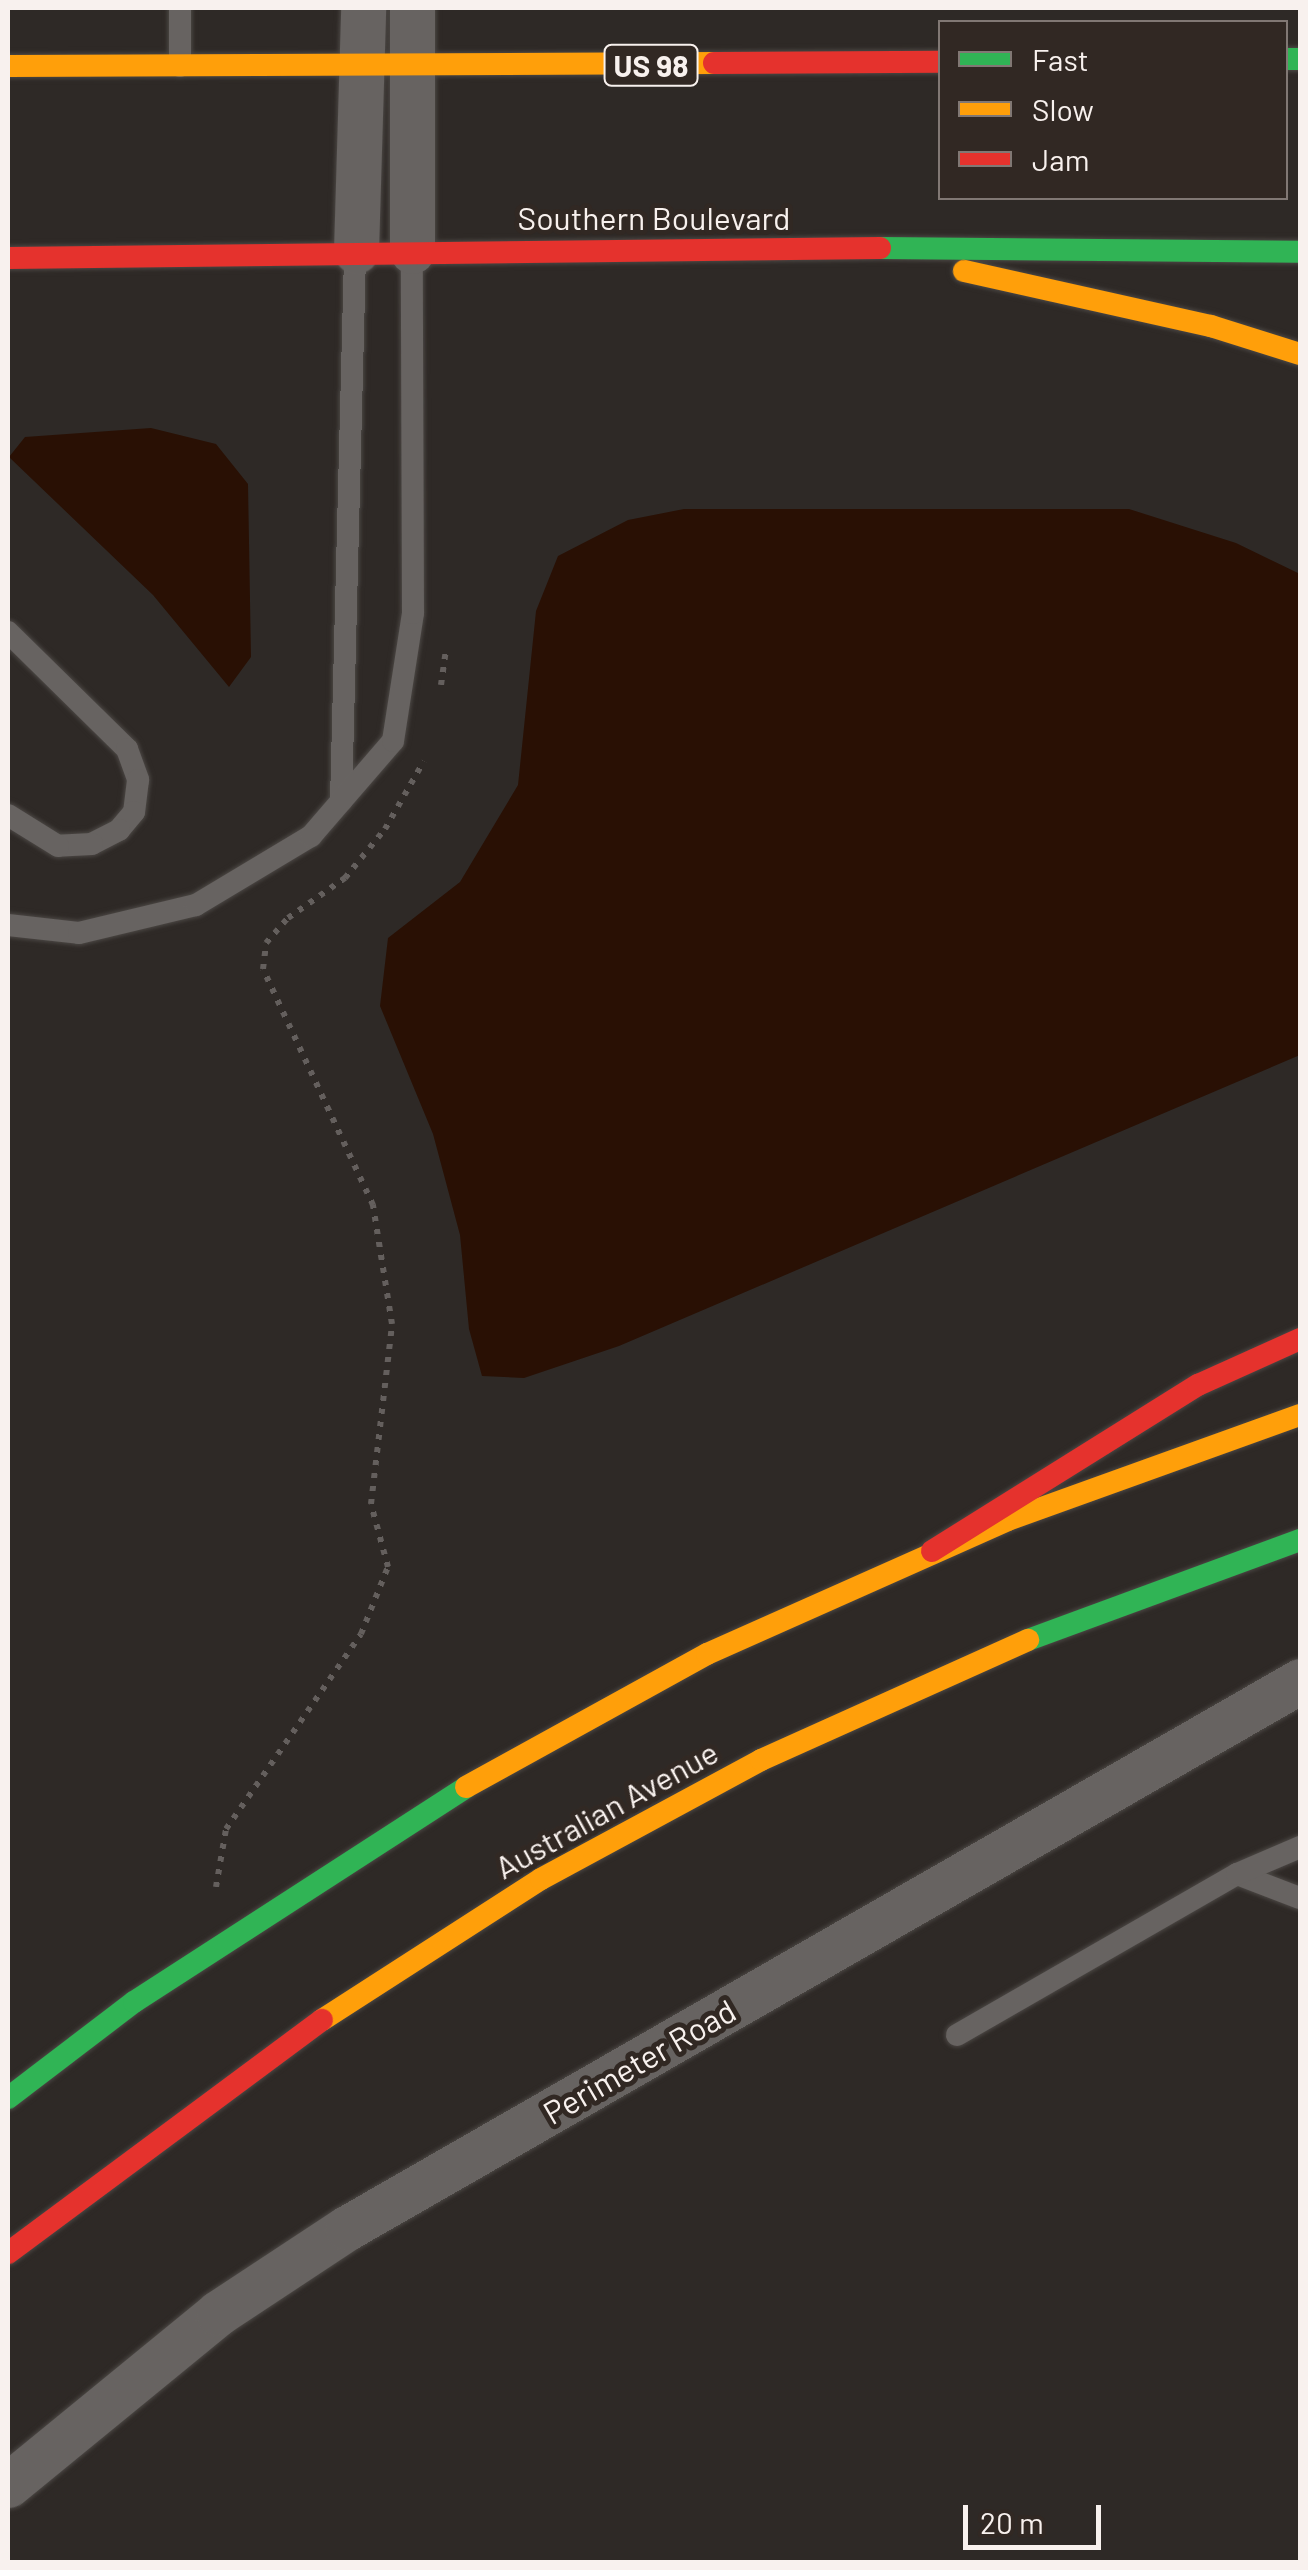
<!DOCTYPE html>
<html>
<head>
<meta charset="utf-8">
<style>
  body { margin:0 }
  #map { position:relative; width:1308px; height:2570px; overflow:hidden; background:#2e2926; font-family:Barlow,sans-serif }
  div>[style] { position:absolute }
  .water>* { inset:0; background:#291004 }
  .path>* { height:6px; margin-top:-3px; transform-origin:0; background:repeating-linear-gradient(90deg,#645f5d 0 5px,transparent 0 13px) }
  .roads { filter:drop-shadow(0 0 2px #4b4744) drop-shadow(0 0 2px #4b4744) }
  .lane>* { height:22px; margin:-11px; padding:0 11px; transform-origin:11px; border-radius:11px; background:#676361 }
  .street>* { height:45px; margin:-22.5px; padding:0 22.5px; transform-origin:22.5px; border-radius:22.5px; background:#676361 }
  .fast>* { height:22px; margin:-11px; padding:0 11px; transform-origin:11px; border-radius:11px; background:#30b455 }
  .slow>* { height:22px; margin:-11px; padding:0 11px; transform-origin:11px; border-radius:11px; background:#ff9f0a }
  .jam>* { height:22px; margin:-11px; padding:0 11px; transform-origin:11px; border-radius:11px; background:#e5322d }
  span { translate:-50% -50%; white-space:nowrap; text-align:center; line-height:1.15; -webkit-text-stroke:10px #312823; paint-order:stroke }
  .shield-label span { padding:2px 8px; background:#312823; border:2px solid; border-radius:8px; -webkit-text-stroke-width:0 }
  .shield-label { font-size:30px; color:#f8f1ee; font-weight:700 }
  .street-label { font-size:32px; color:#f8f1ee }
  .frame { position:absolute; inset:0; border:10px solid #f8f1ee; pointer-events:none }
  .legend { position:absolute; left:938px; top:20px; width:350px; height:180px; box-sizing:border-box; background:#312823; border:2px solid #817874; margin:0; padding:12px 18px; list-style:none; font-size:30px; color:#f8f1ee }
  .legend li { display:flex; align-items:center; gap:20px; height:50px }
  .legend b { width:50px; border:2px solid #817874 }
  .scale { position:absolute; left:963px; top:2505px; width:138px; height:45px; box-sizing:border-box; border:5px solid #f8f1ee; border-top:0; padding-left:12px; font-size:30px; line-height:35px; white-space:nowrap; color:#f8f1ee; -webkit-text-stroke:8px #312823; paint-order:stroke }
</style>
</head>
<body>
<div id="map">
  <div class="water">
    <i style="clip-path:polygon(151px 428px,216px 444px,248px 484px,251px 657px,229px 687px,153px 595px,9px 457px,25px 437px)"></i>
    <i style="clip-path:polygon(684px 509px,1129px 509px,1236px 543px,1300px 574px,1300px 1055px,619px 1346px,524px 1378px,482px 1376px,469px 1329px,460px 1235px,433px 1134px,380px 1006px,388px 938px,460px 882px,518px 785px,536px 611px,558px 556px,628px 520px)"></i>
  </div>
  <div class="path">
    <i style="left:441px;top:685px;width:37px;rotate:-82deg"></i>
    <i style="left:216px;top:1887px;width:59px;rotate:-80.2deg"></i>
    <i style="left:226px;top:1829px;width:237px;rotate:-55.3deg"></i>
    <i style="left:361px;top:1634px;width:72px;rotate:-68.1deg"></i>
    <i style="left:388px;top:1567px;width:65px;rotate:-105.1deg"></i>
    <i style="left:371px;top:1504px;width:181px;rotate:-83.3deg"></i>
    <i style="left:392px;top:1324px;width:121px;rotate:-99.1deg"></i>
    <i style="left:373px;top:1205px;width:260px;rotate:-115deg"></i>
    <i style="left:263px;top:969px;width:26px;rotate:-83deg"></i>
    <i style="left:266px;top:943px;width:33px;rotate:-49deg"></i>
    <i style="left:288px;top:918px;width:70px;rotate:-35.1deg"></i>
    <i style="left:345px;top:878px;width:63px;rotate:-50.8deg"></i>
    <i style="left:385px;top:829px;width:78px;rotate:-60.2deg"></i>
  </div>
  <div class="roads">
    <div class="lane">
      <i style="left:180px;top:8px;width:58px;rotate:90deg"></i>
      <i style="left:8px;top:632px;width:167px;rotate:44.5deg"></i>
      <i style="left:127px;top:749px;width:33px;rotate:70deg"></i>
      <i style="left:138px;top:780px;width:32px;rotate:97deg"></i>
      <i style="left:134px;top:812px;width:23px;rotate:130deg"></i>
      <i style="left:119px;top:830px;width:30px;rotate:153deg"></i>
      <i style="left:92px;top:844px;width:34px;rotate:177deg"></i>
      <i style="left:58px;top:846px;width:59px;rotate:-148.2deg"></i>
      <i style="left:341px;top:801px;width:547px;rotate:-88.53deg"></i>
      <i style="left:8px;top:925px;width:71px;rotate:6.4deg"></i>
      <i style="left:79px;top:933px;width:120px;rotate:-13.5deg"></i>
      <i style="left:196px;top:905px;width:134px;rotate:-31deg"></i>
      <i style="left:311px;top:836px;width:125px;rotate:-49.2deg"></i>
      <i style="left:393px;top:741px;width:130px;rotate:-81.1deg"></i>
      <i style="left:413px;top:613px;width:359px;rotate:-90.2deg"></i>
      <i style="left:1237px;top:1874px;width:67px;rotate:20.9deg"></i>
      <i style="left:957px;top:2035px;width:323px;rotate:-29.9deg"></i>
      <i style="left:1237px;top:1874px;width:69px;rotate:-23.2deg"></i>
    </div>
    <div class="street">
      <i style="left:412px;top:8px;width:243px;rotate:90deg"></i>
      <i style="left:356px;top:251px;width:243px;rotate:-88.3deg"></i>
      <i style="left:8px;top:2485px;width:271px;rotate:-39.3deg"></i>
      <i style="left:218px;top:2313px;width:154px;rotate:-33.4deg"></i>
      <i style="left:347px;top:2228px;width:1099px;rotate:-29.85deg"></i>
    </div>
    <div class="fast">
      <i style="left:1286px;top:59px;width:14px"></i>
      <i style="left:880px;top:248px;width:420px;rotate:0.5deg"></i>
      <i style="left:1028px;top:1640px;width:290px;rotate:-20.2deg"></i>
      <i style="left:8px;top:2098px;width:158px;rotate:-37.3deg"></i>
      <i style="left:134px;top:2002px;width:396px;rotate:-32.9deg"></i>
    </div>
    <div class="slow">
      <i style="left:8px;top:66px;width:706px;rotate:-0.24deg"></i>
      <i style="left:964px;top:271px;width:253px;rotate:12.6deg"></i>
      <i style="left:1211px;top:326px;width:93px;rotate:17.5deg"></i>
      <i style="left:466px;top:1787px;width:275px;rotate:-28.9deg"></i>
      <i style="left:707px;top:1654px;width:329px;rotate:-24deg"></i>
      <i style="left:1008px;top:1520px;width:310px;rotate:-19.8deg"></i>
      <i style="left:322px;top:2020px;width:260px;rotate:-32.8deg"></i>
      <i style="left:541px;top:1879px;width:250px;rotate:-28.4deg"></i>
      <i style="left:761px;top:1760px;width:293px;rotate:-24.2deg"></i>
    </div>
    <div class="jam">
      <i style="left:714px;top:63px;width:227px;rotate:-0.3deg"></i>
      <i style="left:8px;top:258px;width:872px;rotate:-0.66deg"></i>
      <i style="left:932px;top:1551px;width:314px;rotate:-32deg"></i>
      <i style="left:1198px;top:1385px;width:112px;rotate:-24.3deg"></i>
      <i style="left:8px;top:2253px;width:391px;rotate:-36.6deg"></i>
    </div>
  </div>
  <div class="shield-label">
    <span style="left:651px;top:65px">US 98</span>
  </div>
  <div class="street-label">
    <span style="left:654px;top:217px">Southern Boulevard</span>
    <span style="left:606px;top:1809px;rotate:-29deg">Australian Avenue</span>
    <span style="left:639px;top:2061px;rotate:-30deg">Perimeter Road</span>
  </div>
  <div class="frame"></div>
  <ul class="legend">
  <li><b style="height:12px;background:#30b455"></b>Fast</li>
  <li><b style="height:12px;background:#ff9f0a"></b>Slow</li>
  <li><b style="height:12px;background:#e5322d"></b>Jam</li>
  </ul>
  <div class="scale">20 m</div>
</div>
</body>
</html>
